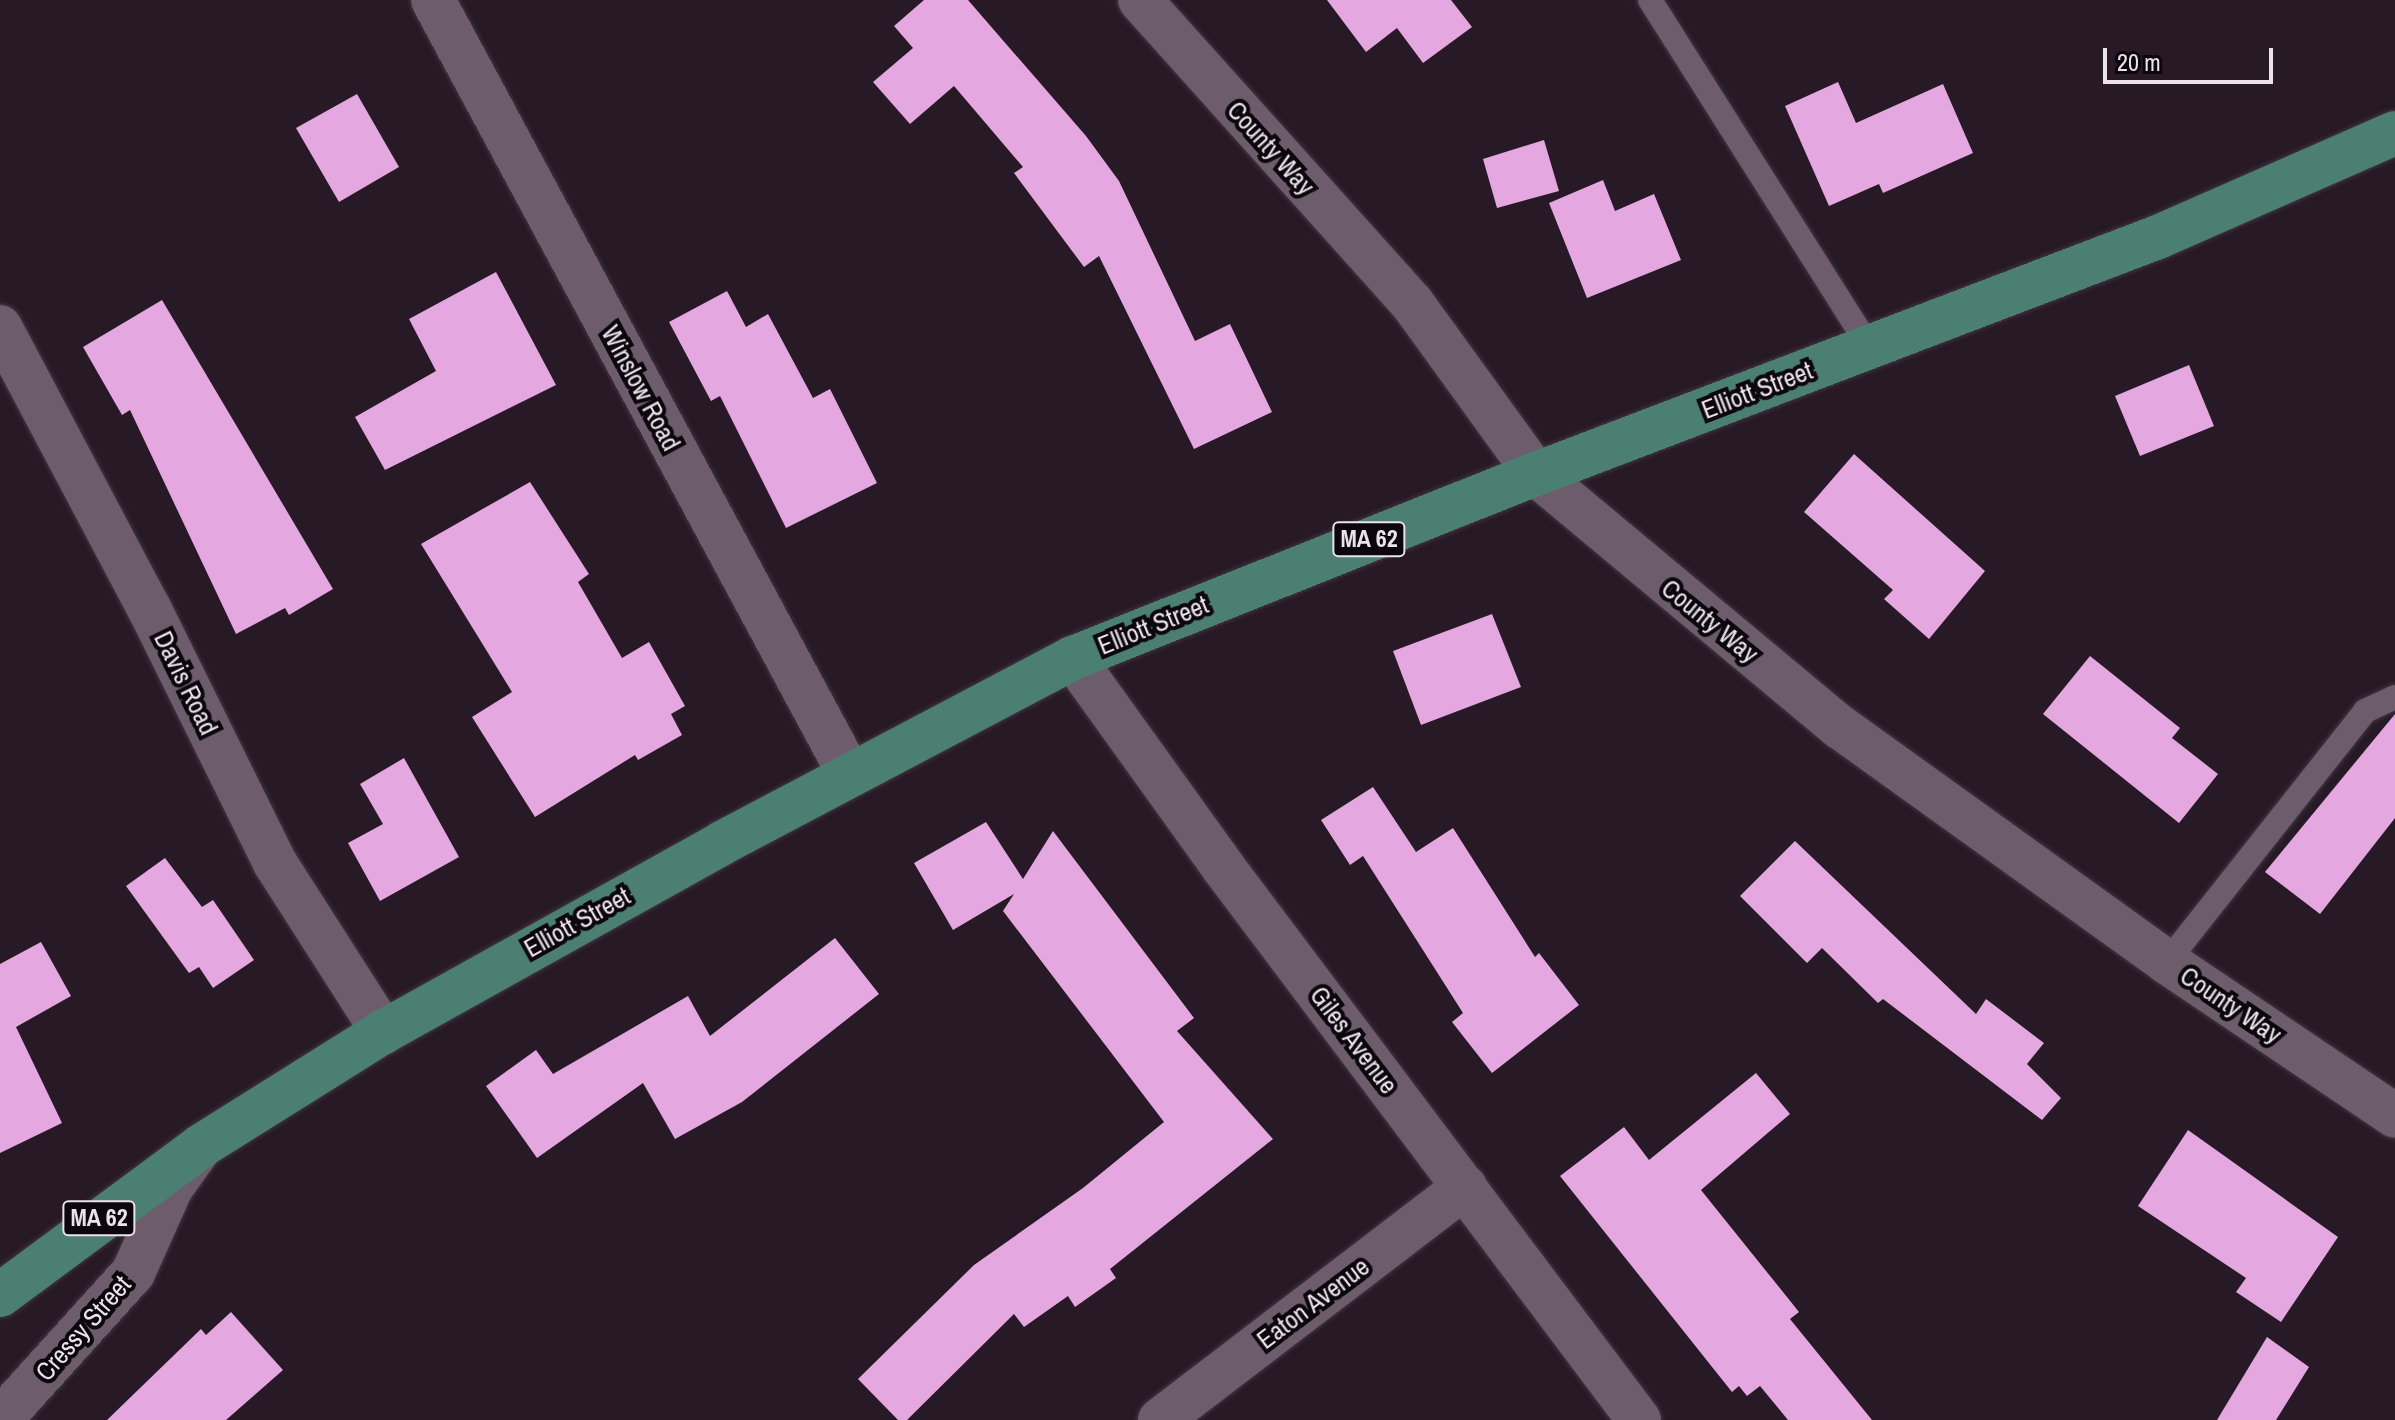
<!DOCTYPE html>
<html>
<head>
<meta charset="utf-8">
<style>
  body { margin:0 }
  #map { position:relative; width:2395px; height:1420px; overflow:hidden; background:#271926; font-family:"Archivo Narrow",sans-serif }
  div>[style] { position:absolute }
  .building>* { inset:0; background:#e5a7e0 }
  .roads { filter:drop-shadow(0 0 2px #40353f) drop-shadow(0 0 2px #40353f) }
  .service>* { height:24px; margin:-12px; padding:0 12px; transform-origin:12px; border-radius:12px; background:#6d5c6b }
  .minor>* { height:44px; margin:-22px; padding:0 22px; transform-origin:22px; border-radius:22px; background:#6d5c6b }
  .tertiary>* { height:44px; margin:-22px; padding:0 22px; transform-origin:22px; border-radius:22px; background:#6d5c6b }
  .primary>* { height:44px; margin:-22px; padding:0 22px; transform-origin:22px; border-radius:22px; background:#4b7f72 }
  span { translate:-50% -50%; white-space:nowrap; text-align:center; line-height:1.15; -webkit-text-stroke:8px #0c070c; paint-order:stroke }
  .shield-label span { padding:2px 6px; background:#0c070c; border:2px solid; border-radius:6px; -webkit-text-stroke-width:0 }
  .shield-label { font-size:24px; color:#ece2eb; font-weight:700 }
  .street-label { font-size:26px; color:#ece2eb }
  .scale { position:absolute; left:2103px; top:48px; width:170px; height:36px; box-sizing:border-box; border:4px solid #ece2eb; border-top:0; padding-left:10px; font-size:24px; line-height:28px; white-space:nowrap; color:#ece2eb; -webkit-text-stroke:6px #0c070c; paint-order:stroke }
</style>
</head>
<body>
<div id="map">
  <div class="building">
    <i style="clip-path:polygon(924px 0,968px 0,1086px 136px,1119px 181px,1195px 341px,1230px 324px,1272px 412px,1194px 449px,1099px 256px,1084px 267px,1014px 173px,1023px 167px,954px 86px,910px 124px,873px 82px,913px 48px,894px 26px)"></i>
    <i style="clip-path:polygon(1327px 0,1451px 0,1472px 27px,1423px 63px,1397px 28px,1366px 52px)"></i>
    <i style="clip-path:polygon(1838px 82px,1856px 123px,1943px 84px,1973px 153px,1883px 193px,1879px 184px,1829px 206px,1785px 106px)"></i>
    <i style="clip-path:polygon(357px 94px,399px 167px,339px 202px,296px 128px)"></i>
    <i style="clip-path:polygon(1544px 140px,1559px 191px,1497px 208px,1483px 159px)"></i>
    <i style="clip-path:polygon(1603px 180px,1615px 211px,1654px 194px,1681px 260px,1587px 298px,1549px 203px)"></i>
    <i style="clip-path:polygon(496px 272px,556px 385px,385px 470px,355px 417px,436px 371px,409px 319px)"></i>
    <i style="clip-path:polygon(727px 291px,746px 327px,768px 314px,813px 398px,830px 389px,877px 483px,786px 528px,720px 396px,711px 401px,669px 322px)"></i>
    <i style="clip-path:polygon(162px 300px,333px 589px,289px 615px,285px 608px,236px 634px,130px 410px,122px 415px,83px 347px)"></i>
    <i style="clip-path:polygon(2189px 365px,2214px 426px,2140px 456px,2115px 396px)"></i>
    <i style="clip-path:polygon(1854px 454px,1985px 571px,1929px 639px,1884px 599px,1893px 590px,1804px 512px)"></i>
    <i style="clip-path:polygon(530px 482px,589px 574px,578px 582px,622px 658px,649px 642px,685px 706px,671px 714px,682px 735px,638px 760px,635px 755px,535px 817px,472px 717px,512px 692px,421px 544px)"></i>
    <i style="clip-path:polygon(1492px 614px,1521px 687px,1421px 725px,1393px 651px)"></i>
    <i style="clip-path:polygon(2090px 656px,2180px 728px,2172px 738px,2218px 774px,2179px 823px,2043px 714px)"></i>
    <i style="clip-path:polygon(2395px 714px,2395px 818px,2320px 914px,2265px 872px)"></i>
    <i style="clip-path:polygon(404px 758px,459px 857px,380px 901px,348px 843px,383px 824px,360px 784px)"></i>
    <i style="clip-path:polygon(1373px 787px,1416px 852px,1453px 828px,1535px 957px,1539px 953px,1579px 1005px,1492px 1073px,1452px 1022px,1463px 1013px,1363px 856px,1350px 865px,1321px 820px)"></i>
    <i style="clip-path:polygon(986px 822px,1023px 879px,1053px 831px,1194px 1018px,1177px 1031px,1273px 1139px,1110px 1269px,1116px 1278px,1075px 1307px,1068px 1296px,1024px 1327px,1014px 1314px,907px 1420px,898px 1420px,858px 1379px,974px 1265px,1083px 1188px,1164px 1122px,1003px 911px,1014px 894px,953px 930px,914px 863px)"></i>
    <i style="clip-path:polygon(1795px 841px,1976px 1014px,1986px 999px,2044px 1043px,2027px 1064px,2061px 1098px,2042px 1120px,1883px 999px,1878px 1003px,1822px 948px,1807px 963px,1740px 896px)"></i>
    <i style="clip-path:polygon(165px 858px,202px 907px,213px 900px,254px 960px,213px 988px,199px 967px,189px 973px,126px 886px)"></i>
    <i style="clip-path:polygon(835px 938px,879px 994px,742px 1102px,675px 1139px,643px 1083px,537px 1158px,486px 1086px,536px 1050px,553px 1074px,688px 996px,710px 1036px)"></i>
    <i style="clip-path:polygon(41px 942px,71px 996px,16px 1027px,62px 1123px,0 1153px,0 964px)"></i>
    <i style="clip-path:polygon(1756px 1073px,1790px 1114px,1701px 1190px,1799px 1312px,1790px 1319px,1872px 1420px,1788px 1420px,1760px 1386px,1747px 1396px,1739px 1386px,1732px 1392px,1560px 1176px,1624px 1127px,1649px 1160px)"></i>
    <i style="clip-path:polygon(2188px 1130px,2338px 1237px,2281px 1322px,2236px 1292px,2246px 1278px,2138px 1206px)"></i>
    <i style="clip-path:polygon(231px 1312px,283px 1370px,226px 1420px,107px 1420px,201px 1329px,206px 1335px)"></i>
    <i style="clip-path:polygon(2267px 1337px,2309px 1367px,2276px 1420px,2217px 1420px)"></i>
  </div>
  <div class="roads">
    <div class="service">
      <i style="left:1650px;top:0;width:410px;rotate:57.7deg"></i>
      <i style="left:2167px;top:962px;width:320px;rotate:-51.7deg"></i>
      <i style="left:2365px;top:711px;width:33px;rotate:-25deg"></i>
    </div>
    <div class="minor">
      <i style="left:433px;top:0;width:880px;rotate:61.72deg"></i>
      <i style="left:1140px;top:0;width:407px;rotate:48.1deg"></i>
      <i style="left:1412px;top:303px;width:211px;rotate:54.1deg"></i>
      <i style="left:0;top:327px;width:318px;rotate:62.1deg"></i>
      <i style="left:149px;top:608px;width:284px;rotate:63.7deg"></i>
      <i style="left:275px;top:863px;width:201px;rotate:57.4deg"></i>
      <i style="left:1073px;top:658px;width:257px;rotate:54.3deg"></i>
      <i style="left:1223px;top:867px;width:692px;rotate:53.05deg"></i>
      <i style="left:0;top:1420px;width:198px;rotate:-47.9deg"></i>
      <i style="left:133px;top:1273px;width:93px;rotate:-65.9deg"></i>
      <i style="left:171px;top:1188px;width:47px;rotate:-54.6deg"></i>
      <i style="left:1160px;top:1420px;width:384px;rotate:-37.4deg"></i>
    </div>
    <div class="tertiary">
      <i style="left:1536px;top:474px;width:396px;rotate:39.8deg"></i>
      <i style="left:1840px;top:727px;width:403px;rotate:35.7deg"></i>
      <i style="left:2167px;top:962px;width:275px;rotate:34deg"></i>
    </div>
    <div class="primary">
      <i style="left:0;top:1295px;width:250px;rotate:-36.5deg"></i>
      <i style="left:201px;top:1146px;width:215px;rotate:-32.1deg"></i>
      <i style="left:383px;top:1032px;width:388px;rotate:-29.1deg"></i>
      <i style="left:722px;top:843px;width:397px;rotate:-27.8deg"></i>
      <i style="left:1073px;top:658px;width:498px;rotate:-21.7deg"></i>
      <i style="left:1536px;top:474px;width:666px;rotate:-20.86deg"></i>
      <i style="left:2158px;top:237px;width:259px;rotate:-23.7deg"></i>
    </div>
  </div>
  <div class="shield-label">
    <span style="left:1369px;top:539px">MA 62</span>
    <span style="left:99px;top:1218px">MA 62</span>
  </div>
  <div class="street-label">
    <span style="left:1271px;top:148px;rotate:48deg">County Way</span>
    <span style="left:641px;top:388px;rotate:62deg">Winslow Road</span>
    <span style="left:1757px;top:390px;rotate:-21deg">Elliott Street</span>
    <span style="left:1710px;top:621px;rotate:39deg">County Way</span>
    <span style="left:1153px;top:625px;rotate:-22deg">Elliott Street</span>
    <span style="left:186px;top:683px;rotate:64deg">Davis Road</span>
    <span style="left:577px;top:922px;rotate:-29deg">Elliott Street</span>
    <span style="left:2231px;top:1005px;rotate:34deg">County Way</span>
    <span style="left:1354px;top:1040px;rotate:53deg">Giles Avenue</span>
    <span style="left:1313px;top:1303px;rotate:-37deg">Eaton Avenue</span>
    <span style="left:83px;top:1328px;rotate:-49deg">Cressy Street</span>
  </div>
  <div class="scale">20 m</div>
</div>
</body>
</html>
